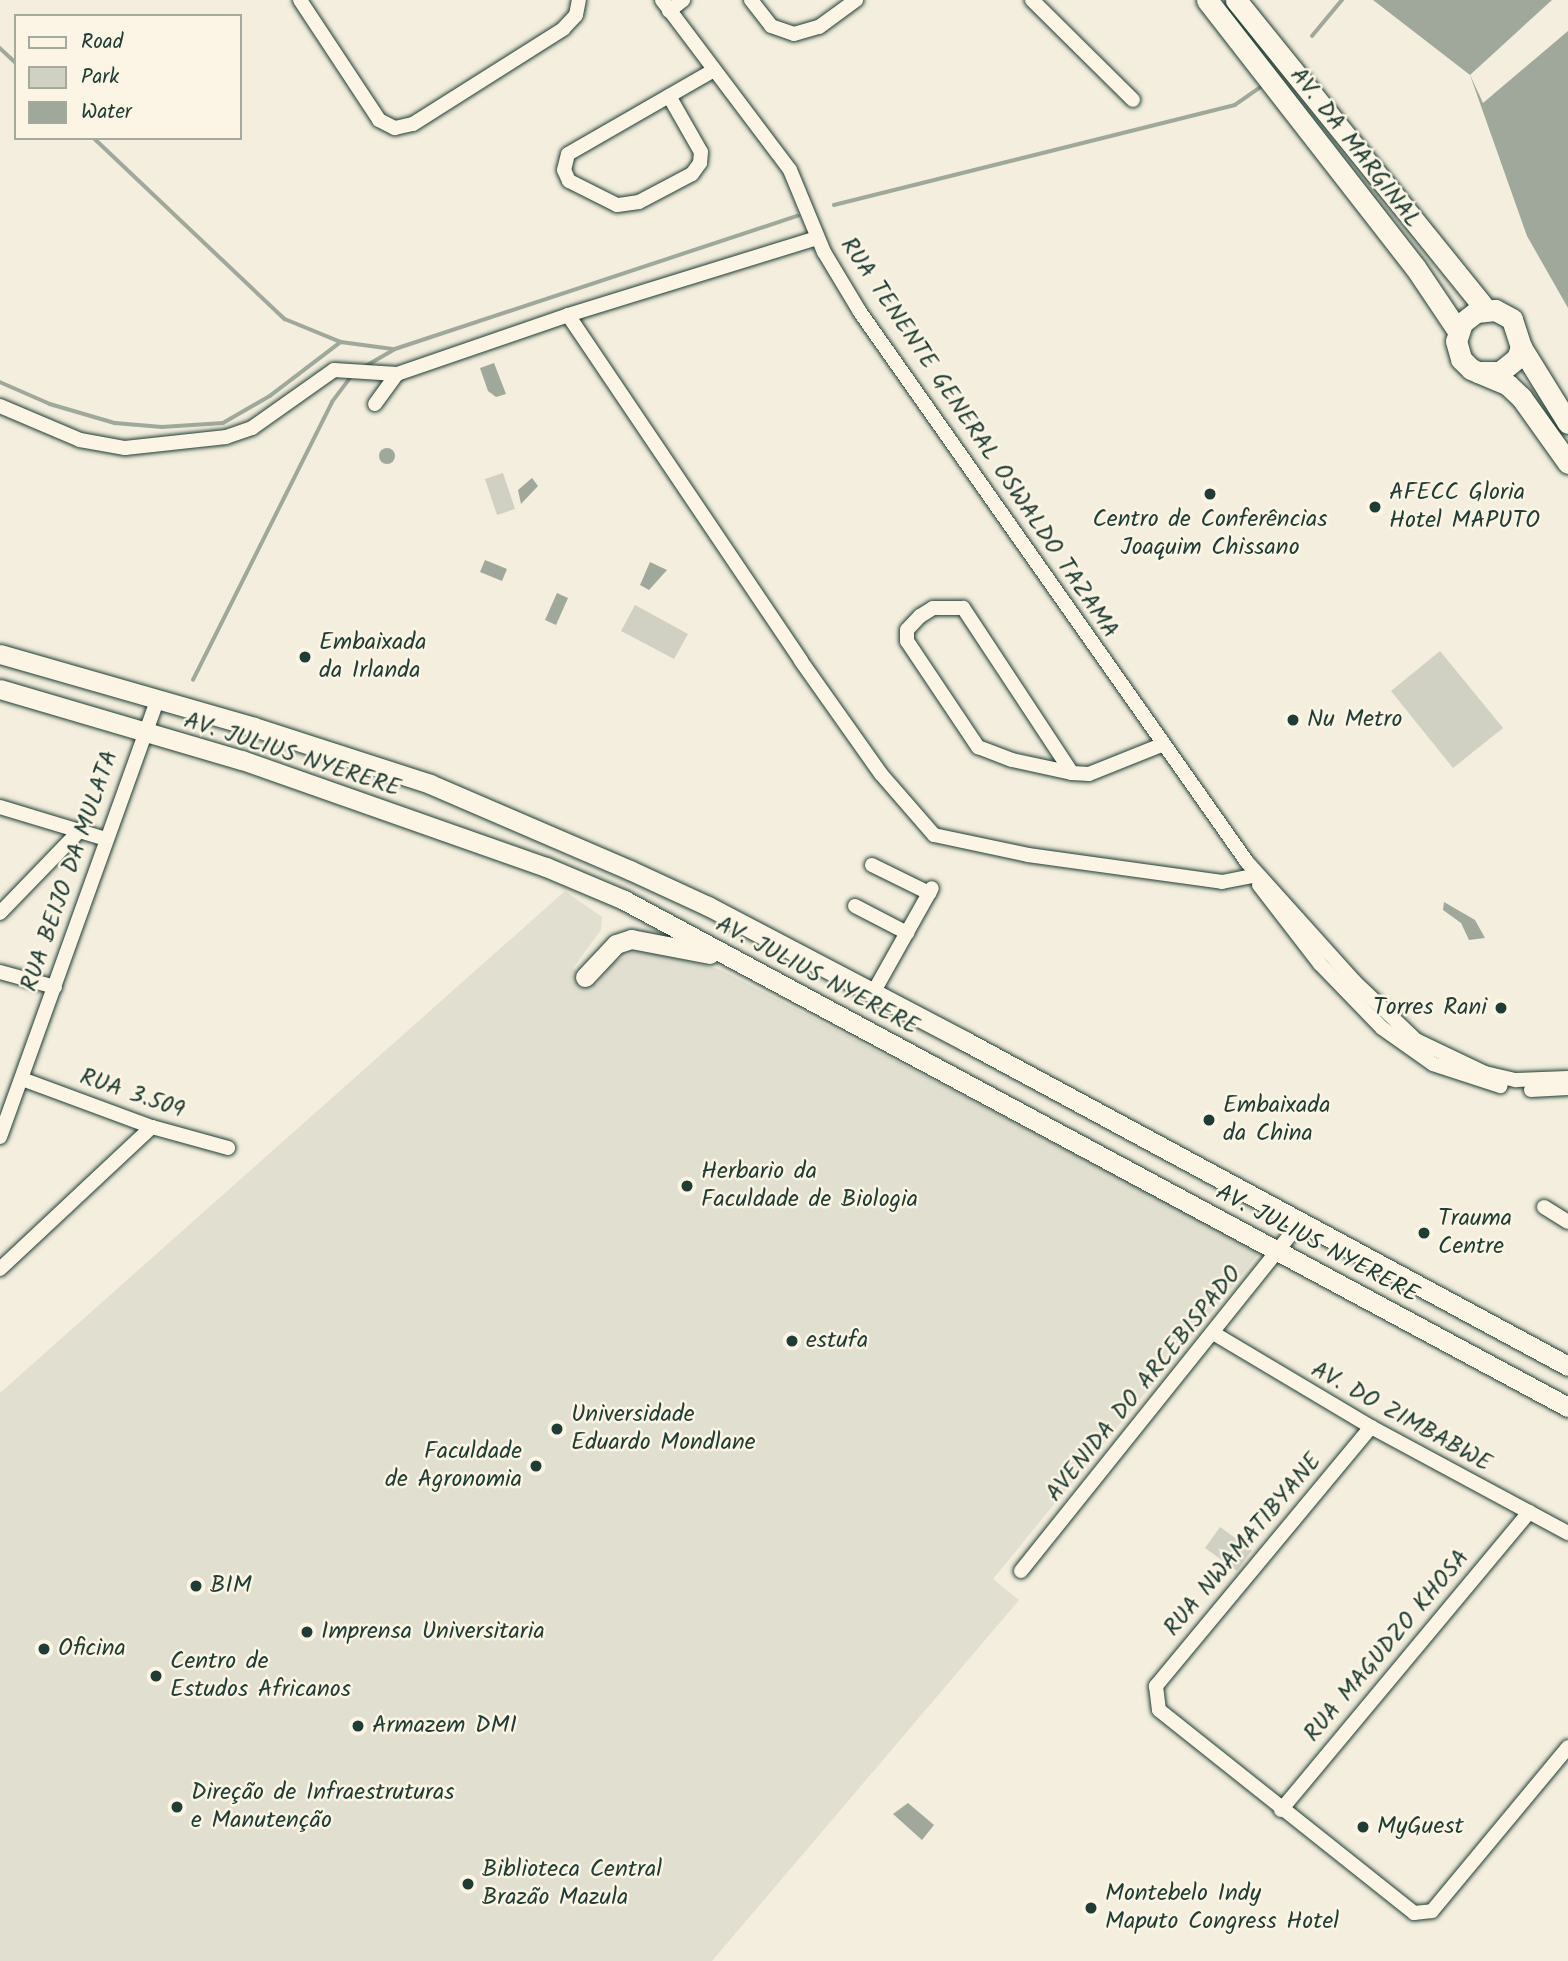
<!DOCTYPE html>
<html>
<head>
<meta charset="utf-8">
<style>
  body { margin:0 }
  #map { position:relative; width:1568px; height:1961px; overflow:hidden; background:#f3eede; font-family:Kalam,sans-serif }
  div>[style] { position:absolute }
  .built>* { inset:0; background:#e1dfd0 }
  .green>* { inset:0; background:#d0d1c2 }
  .water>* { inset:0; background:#a0a89b }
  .round { border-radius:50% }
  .pier>* { inset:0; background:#f3eede }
  .stream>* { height:3.5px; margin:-1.75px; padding:0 1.75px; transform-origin:1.75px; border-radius:1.75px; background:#a0a89b }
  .roads { filter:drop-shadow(0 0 2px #1f3d34) drop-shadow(0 0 2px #1f3d34) }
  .street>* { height:14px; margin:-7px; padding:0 7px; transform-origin:7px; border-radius:7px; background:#fcf5e5 }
  .secondary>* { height:19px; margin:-9.5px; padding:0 9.5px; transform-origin:9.5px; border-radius:9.5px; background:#fcf5e5 }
  .primary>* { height:21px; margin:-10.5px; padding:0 10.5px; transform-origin:10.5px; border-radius:10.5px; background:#fcf5e5 }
  .dots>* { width:19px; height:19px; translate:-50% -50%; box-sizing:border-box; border:4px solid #fcf5e5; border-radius:50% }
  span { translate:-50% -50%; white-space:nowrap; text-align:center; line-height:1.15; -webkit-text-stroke:5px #fcf5e5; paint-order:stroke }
  .street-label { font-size:24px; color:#1f3d34 }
  .poi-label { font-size:24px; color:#1f3d34 }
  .left { translate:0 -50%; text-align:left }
  .right { translate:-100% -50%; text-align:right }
  .legend { position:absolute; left:14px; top:14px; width:228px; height:126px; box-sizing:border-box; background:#fcf5e5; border:2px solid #a4ab9e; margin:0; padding:9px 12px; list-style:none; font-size:21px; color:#1f3d34 }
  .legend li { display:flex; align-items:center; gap:14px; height:35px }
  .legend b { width:35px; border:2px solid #a4ab9e }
</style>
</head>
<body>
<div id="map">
  <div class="built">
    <i style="clip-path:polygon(565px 891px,602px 917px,601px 930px,573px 968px,597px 985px,613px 963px,641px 948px,721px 970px,1261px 1251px,993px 1579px,1019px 1600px,712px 1961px,0 1961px,0 1393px)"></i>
  </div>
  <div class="green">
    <i style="clip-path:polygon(503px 473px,515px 509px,497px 515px,485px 479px)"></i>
    <i style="clip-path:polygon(635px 605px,688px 634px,674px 659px,621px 631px)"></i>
    <i style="clip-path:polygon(1440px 651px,1503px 728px,1453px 768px,1391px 691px)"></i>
    <i style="clip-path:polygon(1220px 1527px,1252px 1550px,1237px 1571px,1205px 1548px)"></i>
  </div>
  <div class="water">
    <i style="clip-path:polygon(1373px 0,1568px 0,1568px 308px,1527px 236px,1470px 75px)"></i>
    <i style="clip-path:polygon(494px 363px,506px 394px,496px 397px,488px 391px,480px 368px)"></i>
    <i class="round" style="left:379px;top:448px;width:16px;height:16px"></i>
    <i style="clip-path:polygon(532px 478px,538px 486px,521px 504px,518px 490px)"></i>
    <i style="clip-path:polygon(485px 560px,507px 569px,502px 581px,480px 572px)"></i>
    <i style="clip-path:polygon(650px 562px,667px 570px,649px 590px,640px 585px)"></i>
    <i style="clip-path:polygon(557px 593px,568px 598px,556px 625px,545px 620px)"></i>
    <i style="clip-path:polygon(1444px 902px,1475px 920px,1485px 938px,1469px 940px,1461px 923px,1443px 910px)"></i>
    <i style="clip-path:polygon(908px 1803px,934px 1825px,922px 1840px,893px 1814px)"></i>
  </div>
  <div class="pier">
    <i style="clip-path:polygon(1552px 0,1568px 0,1568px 31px,1483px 103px,1470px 75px)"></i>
  </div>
  <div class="stream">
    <i style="left:1312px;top:36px;width:47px;rotate:-50.2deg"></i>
    <i style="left:0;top:48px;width:22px;rotate:43deg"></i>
    <i style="left:94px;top:138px;width:263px;rotate:43.5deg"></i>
    <i style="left:285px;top:319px;width:61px;rotate:22.3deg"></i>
    <i style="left:341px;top:342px;width:52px;rotate:7.7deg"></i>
    <i style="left:834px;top:205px;width:413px;rotate:-14deg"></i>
    <i style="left:1235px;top:105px;width:35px;rotate:-35deg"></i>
    <i style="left:364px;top:367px;width:36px;rotate:-30deg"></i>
    <i style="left:395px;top:349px;width:424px;rotate:-18.3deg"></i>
    <i style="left:0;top:382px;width:55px;rotate:23.7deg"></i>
    <i style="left:50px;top:404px;width:68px;rotate:16.3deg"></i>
    <i style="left:115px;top:423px;width:47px;rotate:4.9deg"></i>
    <i style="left:162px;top:427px;width:61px;rotate:-3.8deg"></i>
    <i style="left:223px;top:423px;width:54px;rotate:-29.9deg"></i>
    <i style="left:270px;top:396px;width:89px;rotate:-37.3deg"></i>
    <i style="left:193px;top:680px;width:311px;rotate:-63.4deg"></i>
    <i style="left:332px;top:402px;width:34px;rotate:-53deg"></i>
  </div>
  <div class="roads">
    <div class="street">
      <i style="left:300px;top:0;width:144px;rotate:56.6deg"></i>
      <i style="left:379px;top:120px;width:18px;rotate:27deg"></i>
      <i style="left:395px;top:128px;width:18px;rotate:-13deg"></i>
      <i style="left:413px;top:124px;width:178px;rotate:-32.3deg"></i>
      <i style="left:563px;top:29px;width:19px;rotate:-47deg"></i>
      <i style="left:576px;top:15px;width:15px;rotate:-79deg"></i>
      <i style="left:662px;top:0;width:213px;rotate:53deg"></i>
      <i style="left:790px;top:170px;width:89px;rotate:67.5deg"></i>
      <i style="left:824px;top:252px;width:70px;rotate:59deg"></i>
      <i style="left:860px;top:312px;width:673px;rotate:54.87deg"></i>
      <i style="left:1247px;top:862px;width:160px;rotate:48deg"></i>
      <i style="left:1354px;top:981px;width:86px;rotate:43.6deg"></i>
      <i style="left:1416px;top:1040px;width:76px;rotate:25.6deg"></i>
      <i style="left:1485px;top:1073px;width:32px;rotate:13deg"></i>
      <i style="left:1516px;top:1080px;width:52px;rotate:-2.2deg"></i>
      <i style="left:751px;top:0;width:33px;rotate:52deg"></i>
      <i style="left:771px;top:26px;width:24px;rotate:19deg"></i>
      <i style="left:794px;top:34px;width:26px;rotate:-16deg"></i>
      <i style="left:819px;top:27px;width:46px;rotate:-36.1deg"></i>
      <i style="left:1032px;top:0;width:142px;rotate:44.7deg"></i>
      <i style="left:669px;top:11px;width:18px;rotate:-38deg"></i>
      <i style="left:669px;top:96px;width:64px;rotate:60.3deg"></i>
      <i style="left:701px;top:152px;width:11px;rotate:95deg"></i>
      <i style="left:700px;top:163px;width:14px;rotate:126deg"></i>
      <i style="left:692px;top:174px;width:60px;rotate:152.2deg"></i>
      <i style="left:639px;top:202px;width:22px;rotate:172deg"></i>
      <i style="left:617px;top:205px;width:54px;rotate:-153.4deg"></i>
      <i style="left:569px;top:181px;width:12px;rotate:-114deg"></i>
      <i style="left:564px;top:170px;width:16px;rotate:-76deg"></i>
      <i style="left:568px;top:154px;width:168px;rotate:-29.9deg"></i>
      <i style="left:817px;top:238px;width:261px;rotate:162.8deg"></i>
      <i style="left:568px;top:315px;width:417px;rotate:56deg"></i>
      <i style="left:801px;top:661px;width:138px;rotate:54.7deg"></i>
      <i style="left:881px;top:774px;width:81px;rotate:49deg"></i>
      <i style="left:934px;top:835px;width:96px;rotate:12deg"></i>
      <i style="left:1028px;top:855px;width:196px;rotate:7.9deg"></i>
      <i style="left:1222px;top:882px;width:33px;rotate:-11deg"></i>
      <i style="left:375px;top:404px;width:37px;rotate:-54deg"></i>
      <i style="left:397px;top:374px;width:181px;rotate:-19deg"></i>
      <i style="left:0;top:406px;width:87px;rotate:23deg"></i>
      <i style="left:80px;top:440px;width:46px;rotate:10.1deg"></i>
      <i style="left:125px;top:448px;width:102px;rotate:-6.2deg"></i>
      <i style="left:226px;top:437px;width:28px;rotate:-19deg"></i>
      <i style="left:252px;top:428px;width:100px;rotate:-35.3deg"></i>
      <i style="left:334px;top:370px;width:63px;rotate:3.6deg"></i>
      <i style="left:1072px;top:773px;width:198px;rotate:-123.4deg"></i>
      <i style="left:963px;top:608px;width:30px;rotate:180deg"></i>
      <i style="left:933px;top:608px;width:15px;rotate:148deg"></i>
      <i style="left:920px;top:616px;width:19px;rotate:133deg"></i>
      <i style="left:907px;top:630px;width:11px;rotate:90deg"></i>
      <i style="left:907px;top:641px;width:128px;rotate:56.2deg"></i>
      <i style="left:978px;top:747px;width:36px;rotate:21deg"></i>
      <i style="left:1012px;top:760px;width:61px;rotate:12.2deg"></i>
      <i style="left:1072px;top:773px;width:17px;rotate:3deg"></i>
      <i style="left:1089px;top:774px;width:78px;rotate:-21.9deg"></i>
      <i style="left:0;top:807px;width:111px;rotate:16.8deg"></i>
      <i style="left:872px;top:865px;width:64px;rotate:26.2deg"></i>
      <i style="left:1259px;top:885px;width:100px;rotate:52.3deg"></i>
      <i style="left:1320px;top:964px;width:89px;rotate:45.9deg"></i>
      <i style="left:1382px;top:1028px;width:62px;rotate:35.2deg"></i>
      <i style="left:1433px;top:1064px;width:71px;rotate:18.2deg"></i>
      <i style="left:855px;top:906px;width:59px;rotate:27.4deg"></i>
      <i style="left:0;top:913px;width:117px;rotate:-46deg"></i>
      <i style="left:0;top:972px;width:57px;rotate:15.3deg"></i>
      <i style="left:873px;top:993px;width:120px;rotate:-60.7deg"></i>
      <i style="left:22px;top:1079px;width:139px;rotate:20.3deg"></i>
      <i style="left:152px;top:1127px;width:79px;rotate:15.4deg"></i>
      <i style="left:1531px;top:1090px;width:37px;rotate:-3deg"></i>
      <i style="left:0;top:1137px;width:464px;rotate:-70.2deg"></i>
      <i style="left:1544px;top:1207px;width:28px;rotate:32deg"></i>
      <i style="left:0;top:1269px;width:208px;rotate:-43.1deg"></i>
      <i style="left:1215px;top:1334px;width:182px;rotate:30.8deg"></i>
      <i style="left:1371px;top:1427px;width:224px;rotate:28.3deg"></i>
      <i style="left:1371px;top:1427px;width:337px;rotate:129.7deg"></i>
      <i style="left:1156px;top:1686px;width:24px;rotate:83deg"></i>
      <i style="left:1159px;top:1710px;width:326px;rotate:38.5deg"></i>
      <i style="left:1414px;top:1913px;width:18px;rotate:-6deg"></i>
      <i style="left:1432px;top:1911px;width:213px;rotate:-50.3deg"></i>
      <i style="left:1021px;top:1571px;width:446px;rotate:-51.3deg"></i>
      <i style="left:1281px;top:1810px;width:388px;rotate:-50.2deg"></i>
    </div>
    <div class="secondary">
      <i style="left:0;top:654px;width:264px;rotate:16deg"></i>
      <i style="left:254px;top:727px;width:185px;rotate:17.9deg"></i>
      <i style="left:430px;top:784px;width:218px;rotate:23.3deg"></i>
      <i style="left:630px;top:870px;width:86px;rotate:24.8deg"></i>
      <i style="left:708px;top:906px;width:290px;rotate:27.7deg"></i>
      <i style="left:965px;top:1041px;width:685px;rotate:28.32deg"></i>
      <i style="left:0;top:689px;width:252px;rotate:16.4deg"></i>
      <i style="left:242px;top:760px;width:322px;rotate:19.4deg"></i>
      <i style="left:546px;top:867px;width:85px;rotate:22.9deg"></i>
      <i style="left:624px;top:900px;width:1072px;rotate:28.24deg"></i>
      <i style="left:585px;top:977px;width:45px;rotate:-46.8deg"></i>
      <i style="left:616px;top:944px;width:16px;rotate:-18deg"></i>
      <i style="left:631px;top:939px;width:80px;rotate:10.8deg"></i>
    </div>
    <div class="primary">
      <i style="left:1207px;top:0;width:338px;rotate:52.1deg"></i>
      <i style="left:1415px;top:267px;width:77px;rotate:56.1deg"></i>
      <i style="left:1236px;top:0;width:397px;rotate:51.1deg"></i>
      <i style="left:1521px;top:347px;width:89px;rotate:58.3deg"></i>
      <i style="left:1478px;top:372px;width:22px"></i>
      <i style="left:1500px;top:372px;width:22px;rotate:-39deg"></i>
      <i style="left:1517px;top:358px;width:12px;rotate:-70deg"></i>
      <i style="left:1521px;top:347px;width:29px;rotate:-108deg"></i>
      <i style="left:1512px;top:319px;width:19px;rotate:-152deg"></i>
      <i style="left:1495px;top:310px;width:19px;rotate:174deg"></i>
      <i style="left:1476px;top:312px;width:18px;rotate:142deg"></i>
      <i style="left:1462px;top:323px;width:19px;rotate:108deg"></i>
      <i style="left:1456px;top:341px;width:19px;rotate:74deg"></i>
      <i style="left:1461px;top:359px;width:14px;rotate:45deg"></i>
      <i style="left:1471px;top:369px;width:8px;rotate:23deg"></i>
      <i style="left:1478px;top:372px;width:33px;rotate:23deg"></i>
      <i style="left:1508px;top:385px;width:18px;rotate:43deg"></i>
      <i style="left:1521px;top:397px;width:81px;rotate:54.5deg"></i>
    </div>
  </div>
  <div class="dots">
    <i style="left:1210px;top:494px;background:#1f3d34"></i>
    <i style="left:1375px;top:507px;background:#1f3d34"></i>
    <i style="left:305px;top:657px;background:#1f3d34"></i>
    <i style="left:1293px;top:720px;background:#1f3d34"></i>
    <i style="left:1501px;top:1008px;background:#1f3d34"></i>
    <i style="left:1209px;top:1120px;background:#1f3d34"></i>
    <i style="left:687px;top:1186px;background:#1f3d34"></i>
    <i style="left:1424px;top:1233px;background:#1f3d34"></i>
    <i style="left:792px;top:1341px;background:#1f3d34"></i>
    <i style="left:557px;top:1429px;background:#1f3d34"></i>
    <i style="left:536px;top:1466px;background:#1f3d34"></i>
    <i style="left:196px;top:1586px;background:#1f3d34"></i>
    <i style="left:307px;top:1632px;background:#1f3d34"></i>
    <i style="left:44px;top:1649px;background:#1f3d34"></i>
    <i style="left:156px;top:1676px;background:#1f3d34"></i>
    <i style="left:358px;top:1726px;background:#1f3d34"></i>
    <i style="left:177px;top:1807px;background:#1f3d34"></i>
    <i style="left:1363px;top:1827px;background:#1f3d34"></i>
    <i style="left:468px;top:1884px;background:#1f3d34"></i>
    <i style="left:1091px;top:1908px;background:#1f3d34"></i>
  </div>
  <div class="street-label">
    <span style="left:1355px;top:148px;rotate:52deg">AV. DA MARGINAL</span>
    <span style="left:979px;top:438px;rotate:56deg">RUA TENENTE GENERAL OSWALDO TAZAMA</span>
    <span style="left:292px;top:755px;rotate:18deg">AV. JULIUS NYERERE</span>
    <span style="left:70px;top:871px;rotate:-71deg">RUA BEIJO DA MULATA</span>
    <span style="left:817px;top:976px;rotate:28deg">AV. JULIUS NYERERE</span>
    <span style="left:132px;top:1094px;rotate:19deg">RUA 3.509</span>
    <span style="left:1317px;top:1244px;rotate:28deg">AV. JULIUS NYERERE</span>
    <span style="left:1144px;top:1384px;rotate:-51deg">AVENIDA DO ARCEBISPADO</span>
    <span style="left:1401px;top:1417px;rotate:29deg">AV. DO ZIMBABWE</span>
    <span style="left:1243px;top:1545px;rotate:-50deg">RUA NWAMATIBYANE</span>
    <span style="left:1387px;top:1646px;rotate:-50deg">RUA MAGUDZO KHOSA</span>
  </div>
  <div class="poi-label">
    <span class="left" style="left:1389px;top:507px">AFECC Gloria<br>Hotel MAPUTO</span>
    <span style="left:1210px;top:534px">Centro de Conferências<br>Joaquim Chissano</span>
    <span class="left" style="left:319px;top:657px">Embaixada<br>da Irlanda</span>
    <span class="left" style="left:1307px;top:720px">Nu Metro</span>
    <span class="right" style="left:1487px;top:1008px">Torres Rani</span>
    <span class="left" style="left:1223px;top:1120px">Embaixada<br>da China</span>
    <span class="left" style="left:701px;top:1186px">Herbario da<br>Faculdade de Biologia</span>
    <span class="left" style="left:1438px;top:1233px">Trauma<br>Centre</span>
    <span class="left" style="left:806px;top:1341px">estufa</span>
    <span class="left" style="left:571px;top:1429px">Universidade<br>Eduardo Mondlane</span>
    <span class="right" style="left:522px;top:1466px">Faculdade<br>de Agronomia</span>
    <span class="left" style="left:210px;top:1586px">BIM</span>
    <span class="left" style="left:321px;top:1632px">Imprensa Universitaria</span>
    <span class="left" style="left:58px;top:1649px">Oficina</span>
    <span class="left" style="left:170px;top:1676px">Centro de<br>Estudos Africanos</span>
    <span class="left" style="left:372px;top:1726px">Armazem DMI</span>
    <span class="left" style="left:191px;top:1807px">Direção de Infraestruturas<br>e Manutenção</span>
    <span class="left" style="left:1377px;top:1827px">MyGuest</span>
    <span class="left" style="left:482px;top:1884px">Biblioteca Central<br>Brazão Mazula</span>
    <span class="left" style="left:1105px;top:1908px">Montebelo Indy<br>Maputo Congress Hotel</span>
  </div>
  <ul class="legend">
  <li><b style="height:9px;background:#fcf5e5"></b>Road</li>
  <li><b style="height:19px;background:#d0d1c2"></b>Park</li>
  <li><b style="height:19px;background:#a0a89b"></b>Water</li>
  </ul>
</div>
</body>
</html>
